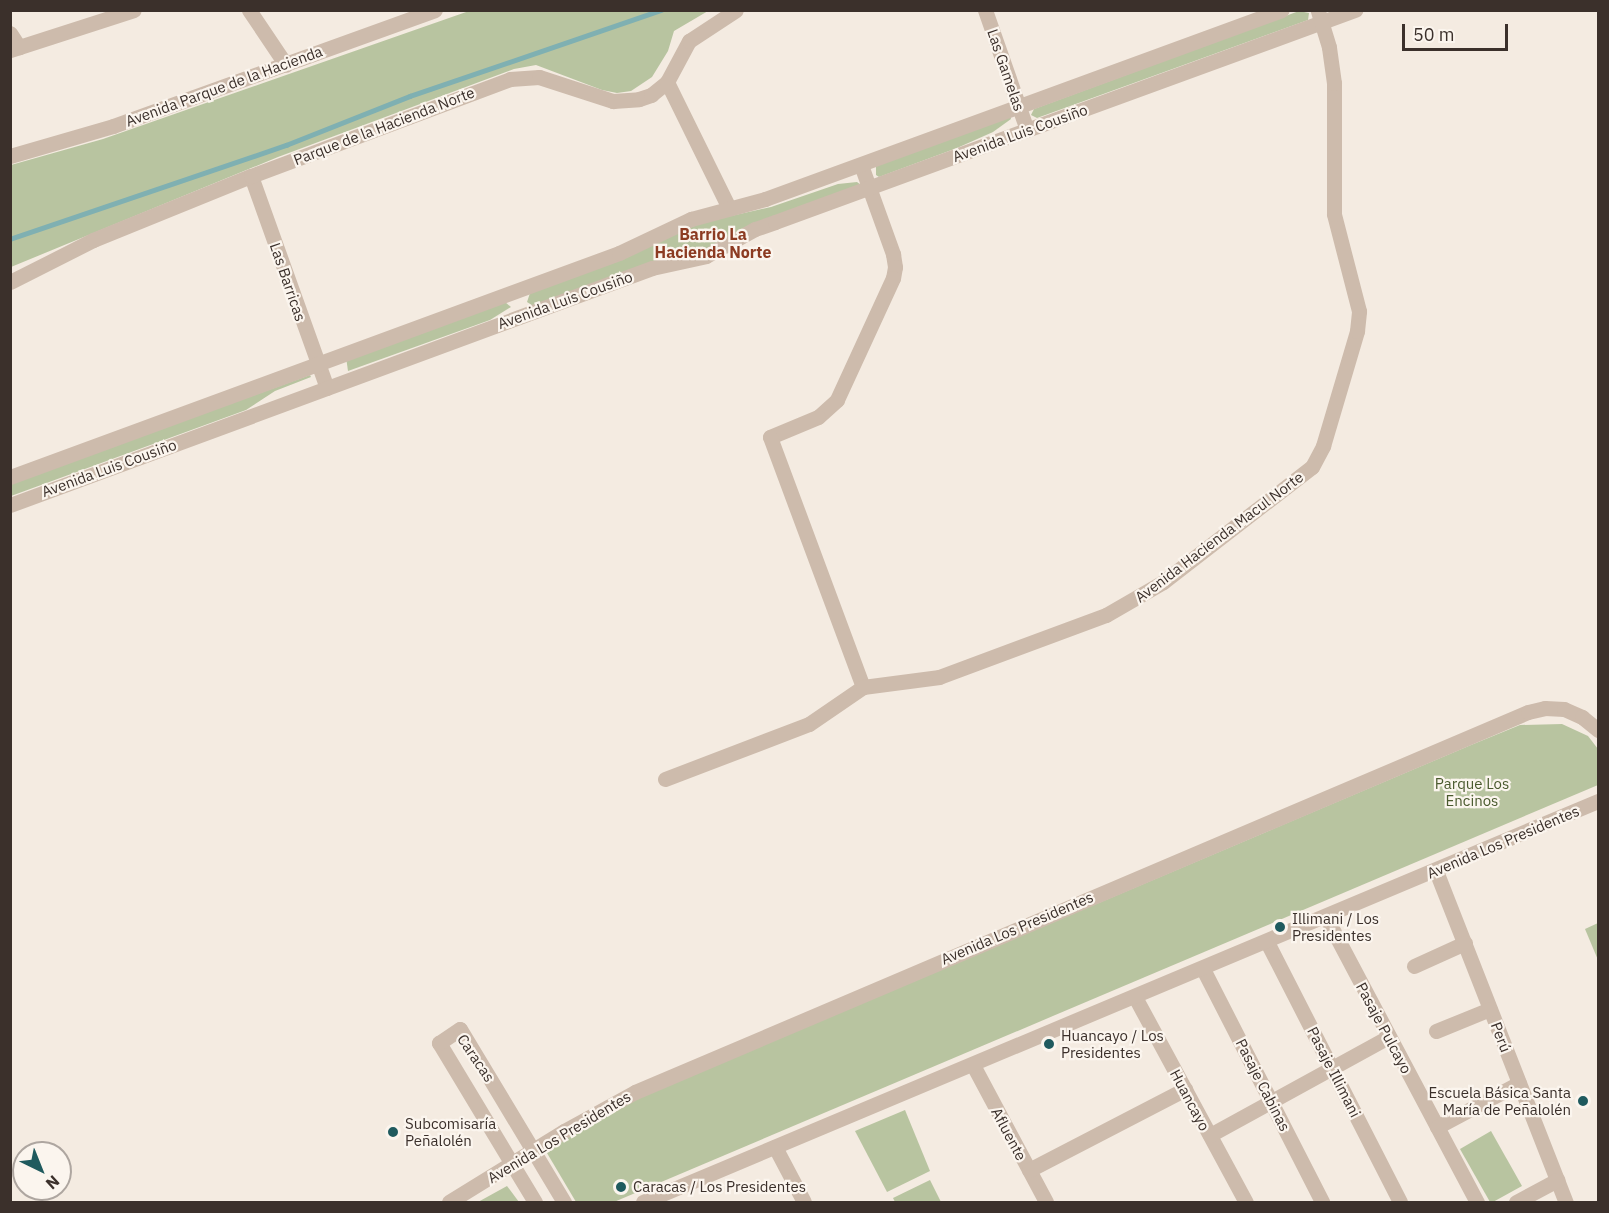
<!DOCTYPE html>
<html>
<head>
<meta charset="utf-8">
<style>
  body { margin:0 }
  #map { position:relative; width:1609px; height:1213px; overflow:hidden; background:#f4ebe1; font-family:"IBM Plex Sans",sans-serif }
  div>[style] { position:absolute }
  .green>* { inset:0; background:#b8c4a0 }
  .stream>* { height:4.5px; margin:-2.25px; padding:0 2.25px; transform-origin:2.25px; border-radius:2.25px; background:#7fb0b2 }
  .minor>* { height:15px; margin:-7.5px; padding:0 7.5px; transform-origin:7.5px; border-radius:7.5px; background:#cdbbac }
  .dots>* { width:16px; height:16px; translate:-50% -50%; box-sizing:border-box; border:3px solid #fbf5ee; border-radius:50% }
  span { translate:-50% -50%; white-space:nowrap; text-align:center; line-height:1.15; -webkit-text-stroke:4.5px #fbf5ee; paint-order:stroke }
  .street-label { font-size:15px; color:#3b302b }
  .park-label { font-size:15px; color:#4a5a2e }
  .poi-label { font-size:15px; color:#3b302b }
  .left { translate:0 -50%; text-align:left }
  .right { translate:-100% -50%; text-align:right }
  .neighbourhood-label { font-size:16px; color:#8c3b22; font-weight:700 }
  .frame { position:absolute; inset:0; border:12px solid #3b302b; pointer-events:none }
  .north { position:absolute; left:12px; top:1141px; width:60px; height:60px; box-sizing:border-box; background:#fbf5ee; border:2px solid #aea6a0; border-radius:50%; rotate:137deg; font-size:16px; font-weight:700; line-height:24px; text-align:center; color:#3b302b }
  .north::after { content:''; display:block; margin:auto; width:21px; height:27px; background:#1f5a5e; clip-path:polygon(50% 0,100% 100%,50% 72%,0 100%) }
  .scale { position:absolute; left:1402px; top:24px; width:106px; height:27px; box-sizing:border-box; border:3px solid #3b302b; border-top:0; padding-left:8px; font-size:18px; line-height:21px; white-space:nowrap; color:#3b302b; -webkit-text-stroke:4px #fbf5ee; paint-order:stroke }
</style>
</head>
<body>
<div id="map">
  <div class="green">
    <i style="clip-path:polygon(469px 11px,708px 11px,674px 31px,668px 51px,652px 77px,631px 91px,617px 93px,602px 90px,536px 65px,514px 69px,278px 157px,11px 267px,11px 165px,103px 139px)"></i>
    <i style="clip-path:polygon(1299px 11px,1309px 13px,1308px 20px,1037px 118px,1031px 115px,1034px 109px)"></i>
    <i style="clip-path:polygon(1010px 115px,1011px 119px,993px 132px,957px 148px,879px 177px,876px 175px,876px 165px)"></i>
    <i style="clip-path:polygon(857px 182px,861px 185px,704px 251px,535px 307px,527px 302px,530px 293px,704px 222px,771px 207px,838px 184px)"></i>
    <i style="clip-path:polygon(505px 302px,511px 307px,490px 320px,348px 371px,346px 357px)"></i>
    <i style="clip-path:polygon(310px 375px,311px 377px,275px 391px,246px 410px,11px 496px,11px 483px)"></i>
    <i style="clip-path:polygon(1562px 724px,1588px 736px,1598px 749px,1598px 785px,614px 1202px,576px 1202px,544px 1148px,634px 1100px,1471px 745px,1520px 725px)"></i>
    <i style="clip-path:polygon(1598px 923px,1598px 960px,1585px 929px)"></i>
    <i style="clip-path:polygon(905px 1110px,930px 1171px,887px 1192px,855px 1131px)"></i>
    <i style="clip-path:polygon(1491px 1131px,1522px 1186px,1493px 1202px,1490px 1202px,1460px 1149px)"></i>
    <i style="clip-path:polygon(930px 1180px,941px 1202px,895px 1202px,893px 1198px)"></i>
    <i style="clip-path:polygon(507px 1186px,519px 1202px,478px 1202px)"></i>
  </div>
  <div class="stream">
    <i style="left:10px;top:239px;width:292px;rotate:-18.8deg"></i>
    <i style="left:286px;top:145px;width:133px;rotate:-21.6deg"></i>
    <i style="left:410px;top:96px;width:265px;rotate:-18.9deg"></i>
  </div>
  <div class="minor">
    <i style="left:249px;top:10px;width:66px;rotate:56.1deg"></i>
    <i style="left:985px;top:10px;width:127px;rotate:70.7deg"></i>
    <i style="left:10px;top:33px;width:17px;rotate:57deg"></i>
    <i style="left:10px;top:50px;width:130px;rotate:-17.9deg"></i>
    <i style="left:667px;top:82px;width:140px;rotate:63.8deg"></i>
    <i style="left:10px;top:156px;width:107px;rotate:-16.2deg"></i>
    <i style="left:113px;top:126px;width:342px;rotate:-19.8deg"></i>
    <i style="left:861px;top:165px;width:95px;rotate:70.2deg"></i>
    <i style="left:893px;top:254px;width:13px;rotate:81deg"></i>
    <i style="left:895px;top:267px;width:11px;rotate:100deg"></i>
    <i style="left:893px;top:278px;width:134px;rotate:114.7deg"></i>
    <i style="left:837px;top:400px;width:25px;rotate:138deg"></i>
    <i style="left:818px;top:417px;width:52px;rotate:157.4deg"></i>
    <i style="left:770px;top:437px;width:267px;rotate:69.6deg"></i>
    <i style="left:251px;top:176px;width:225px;rotate:70.3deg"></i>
    <i style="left:10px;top:282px;width:93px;rotate:-26.8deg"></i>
    <i style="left:93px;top:240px;width:170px;rotate:-22.1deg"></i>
    <i style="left:251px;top:176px;width:277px;rotate:-20.5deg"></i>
    <i style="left:510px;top:79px;width:29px;rotate:-4deg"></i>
    <i style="left:539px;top:77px;width:78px;rotate:18deg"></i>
    <i style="left:613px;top:101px;width:26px;rotate:-4deg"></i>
    <i style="left:639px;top:99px;width:13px;rotate:-18deg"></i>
    <i style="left:651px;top:95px;width:21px;rotate:-39deg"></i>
    <i style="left:667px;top:82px;width:47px;rotate:-61.8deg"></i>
    <i style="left:689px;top:41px;width:56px;rotate:-33.4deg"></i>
    <i style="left:10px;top:477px;width:649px;rotate:-20.19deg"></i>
    <i style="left:619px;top:253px;width:80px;rotate:-25.3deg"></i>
    <i style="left:691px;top:219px;width:77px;rotate:-15.1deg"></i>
    <i style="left:765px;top:199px;width:550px;rotate:-20.08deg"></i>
    <i style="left:10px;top:505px;width:684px;rotate:-20.26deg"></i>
    <i style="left:652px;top:268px;width:55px;rotate:-12.5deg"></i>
    <i style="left:706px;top:256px;width:56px;rotate:-28.9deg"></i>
    <i style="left:755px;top:229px;width:21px;rotate:-19deg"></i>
    <i style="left:775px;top:222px;width:618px;rotate:-20.08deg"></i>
    <i style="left:665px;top:779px;width:154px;rotate:-20.9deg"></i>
    <i style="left:809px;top:724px;width:65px;rotate:-34.4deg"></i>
    <i style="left:863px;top:687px;width:77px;rotate:-7.5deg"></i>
    <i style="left:939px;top:677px;width:178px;rotate:-20.4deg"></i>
    <i style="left:1106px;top:615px;width:66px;rotate:-30.1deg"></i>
    <i style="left:1163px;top:582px;width:188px;rotate:-37.7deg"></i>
    <i style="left:1312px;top:467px;width:24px;rotate:-62deg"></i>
    <i style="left:1323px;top:446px;width:120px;rotate:-73.5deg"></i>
    <i style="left:1357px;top:331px;width:20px;rotate:-84deg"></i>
    <i style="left:1359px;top:311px;width:100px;rotate:-104.5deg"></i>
    <i style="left:1334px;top:214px;width:131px;rotate:-90deg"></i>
    <i style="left:1334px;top:83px;width:36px;rotate:-98deg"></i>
    <i style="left:1329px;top:47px;width:39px;rotate:-107deg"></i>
    <i style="left:1436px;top:871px;width:356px;rotate:68.6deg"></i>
    <i style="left:1326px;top:917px;width:323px;rotate:62.1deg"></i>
    <i style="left:1267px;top:942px;width:292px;rotate:62.9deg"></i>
    <i style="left:1414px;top:966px;width:56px;rotate:-24.3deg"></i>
    <i style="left:1203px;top:969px;width:262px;rotate:62.9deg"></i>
    <i style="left:1135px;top:997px;width:233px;rotate:61.6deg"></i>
    <i style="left:1436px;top:1031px;width:58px;rotate:-22.2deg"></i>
    <i style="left:973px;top:1065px;width:155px;rotate:61.9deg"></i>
    <i style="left:1437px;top:1127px;width:93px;rotate:-28.2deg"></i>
    <i style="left:1210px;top:1135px;width:203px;rotate:-28.8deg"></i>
    <i style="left:775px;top:1147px;width:62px;rotate:62.2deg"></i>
    <i style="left:1029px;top:1170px;width:176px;rotate:-27.4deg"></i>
    <i style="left:449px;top:1202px;width:135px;rotate:-31.7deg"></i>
    <i style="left:564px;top:1131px;width:81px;rotate:-28.8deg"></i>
    <i style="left:635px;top:1092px;width:970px;rotate:-23.05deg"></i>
    <i style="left:1528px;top:712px;width:17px;rotate:-13deg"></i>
    <i style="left:1545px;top:708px;width:19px;rotate:3deg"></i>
    <i style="left:1564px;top:709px;width:20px;rotate:24deg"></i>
    <i style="left:1582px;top:717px;width:21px;rotate:39deg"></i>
    <i style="left:535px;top:1202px;width:186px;rotate:-121.1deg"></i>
    <i style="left:439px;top:1043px;width:25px;rotate:-34deg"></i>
    <i style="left:460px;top:1029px;width:202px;rotate:59deg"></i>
    <i style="left:643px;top:1202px;width:1036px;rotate:-22.78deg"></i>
    <i style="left:1516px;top:1202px;width:47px;rotate:-28.2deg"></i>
  </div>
  <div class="dots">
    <i style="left:1280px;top:927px;background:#1f5a5e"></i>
    <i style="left:1049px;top:1044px;background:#1f5a5e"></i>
    <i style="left:1583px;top:1101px;background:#1f5a5e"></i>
    <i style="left:393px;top:1132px;background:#1f5a5e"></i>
    <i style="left:621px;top:1187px;background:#1f5a5e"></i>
  </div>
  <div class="street-label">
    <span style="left:1006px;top:70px;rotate:71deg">Las Gamelas</span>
    <span style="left:224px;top:86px;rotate:-20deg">Avenida Parque de la Hacienda</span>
    <span style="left:384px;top:126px;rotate:-21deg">Parque de la Hacienda Norte</span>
    <span style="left:1020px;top:133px;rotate:-20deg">Avenida Luis Cousiño</span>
    <span style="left:288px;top:282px;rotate:71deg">Las Barricas</span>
    <span style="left:565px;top:300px;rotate:-20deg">Avenida Luis Cousiño</span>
    <span style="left:109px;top:468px;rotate:-20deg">Avenida Luis Cousiño</span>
    <span style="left:1219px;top:537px;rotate:-37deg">Avenida Hacienda Macul Norte</span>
    <span style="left:1503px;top:842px;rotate:-23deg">Avenida Los Presidentes</span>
    <span style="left:1017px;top:928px;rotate:-23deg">Avenida Los Presidentes</span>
    <span style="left:1384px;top:1028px;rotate:62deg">Pasaje Pulcayo</span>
    <span style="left:1501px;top:1037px;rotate:69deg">Perú</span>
    <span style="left:476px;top:1058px;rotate:56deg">Caracas</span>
    <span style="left:1334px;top:1072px;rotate:63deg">Pasaje Illimani</span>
    <span style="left:1263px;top:1085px;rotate:63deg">Pasaje Cabinas</span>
    <span style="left:1190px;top:1100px;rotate:62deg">Huancayo</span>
    <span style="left:1009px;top:1134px;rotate:62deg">Afluente</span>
    <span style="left:559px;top:1137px;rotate:-31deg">Avenida Los Presidentes</span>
  </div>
  <div class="park-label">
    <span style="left:1472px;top:792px">Parque Los<br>Encinos</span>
  </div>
  <div class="poi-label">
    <span class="left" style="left:1292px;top:927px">Illimani / Los<br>Presidentes</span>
    <span class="left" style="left:1061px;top:1044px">Huancayo / Los<br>Presidentes</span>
    <span class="right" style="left:1571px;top:1101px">Escuela Básica Santa<br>María de Peñalolén</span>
    <span class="left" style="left:405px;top:1132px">Subcomisaría<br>Peñalolén</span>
    <span class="left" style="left:633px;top:1187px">Caracas / Los Presidentes</span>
  </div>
  <div class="neighbourhood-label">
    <span style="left:713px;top:243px">Barrio La<br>Hacienda Norte</span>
  </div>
  <div class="frame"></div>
  <div class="north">N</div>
  <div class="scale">50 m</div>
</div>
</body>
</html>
